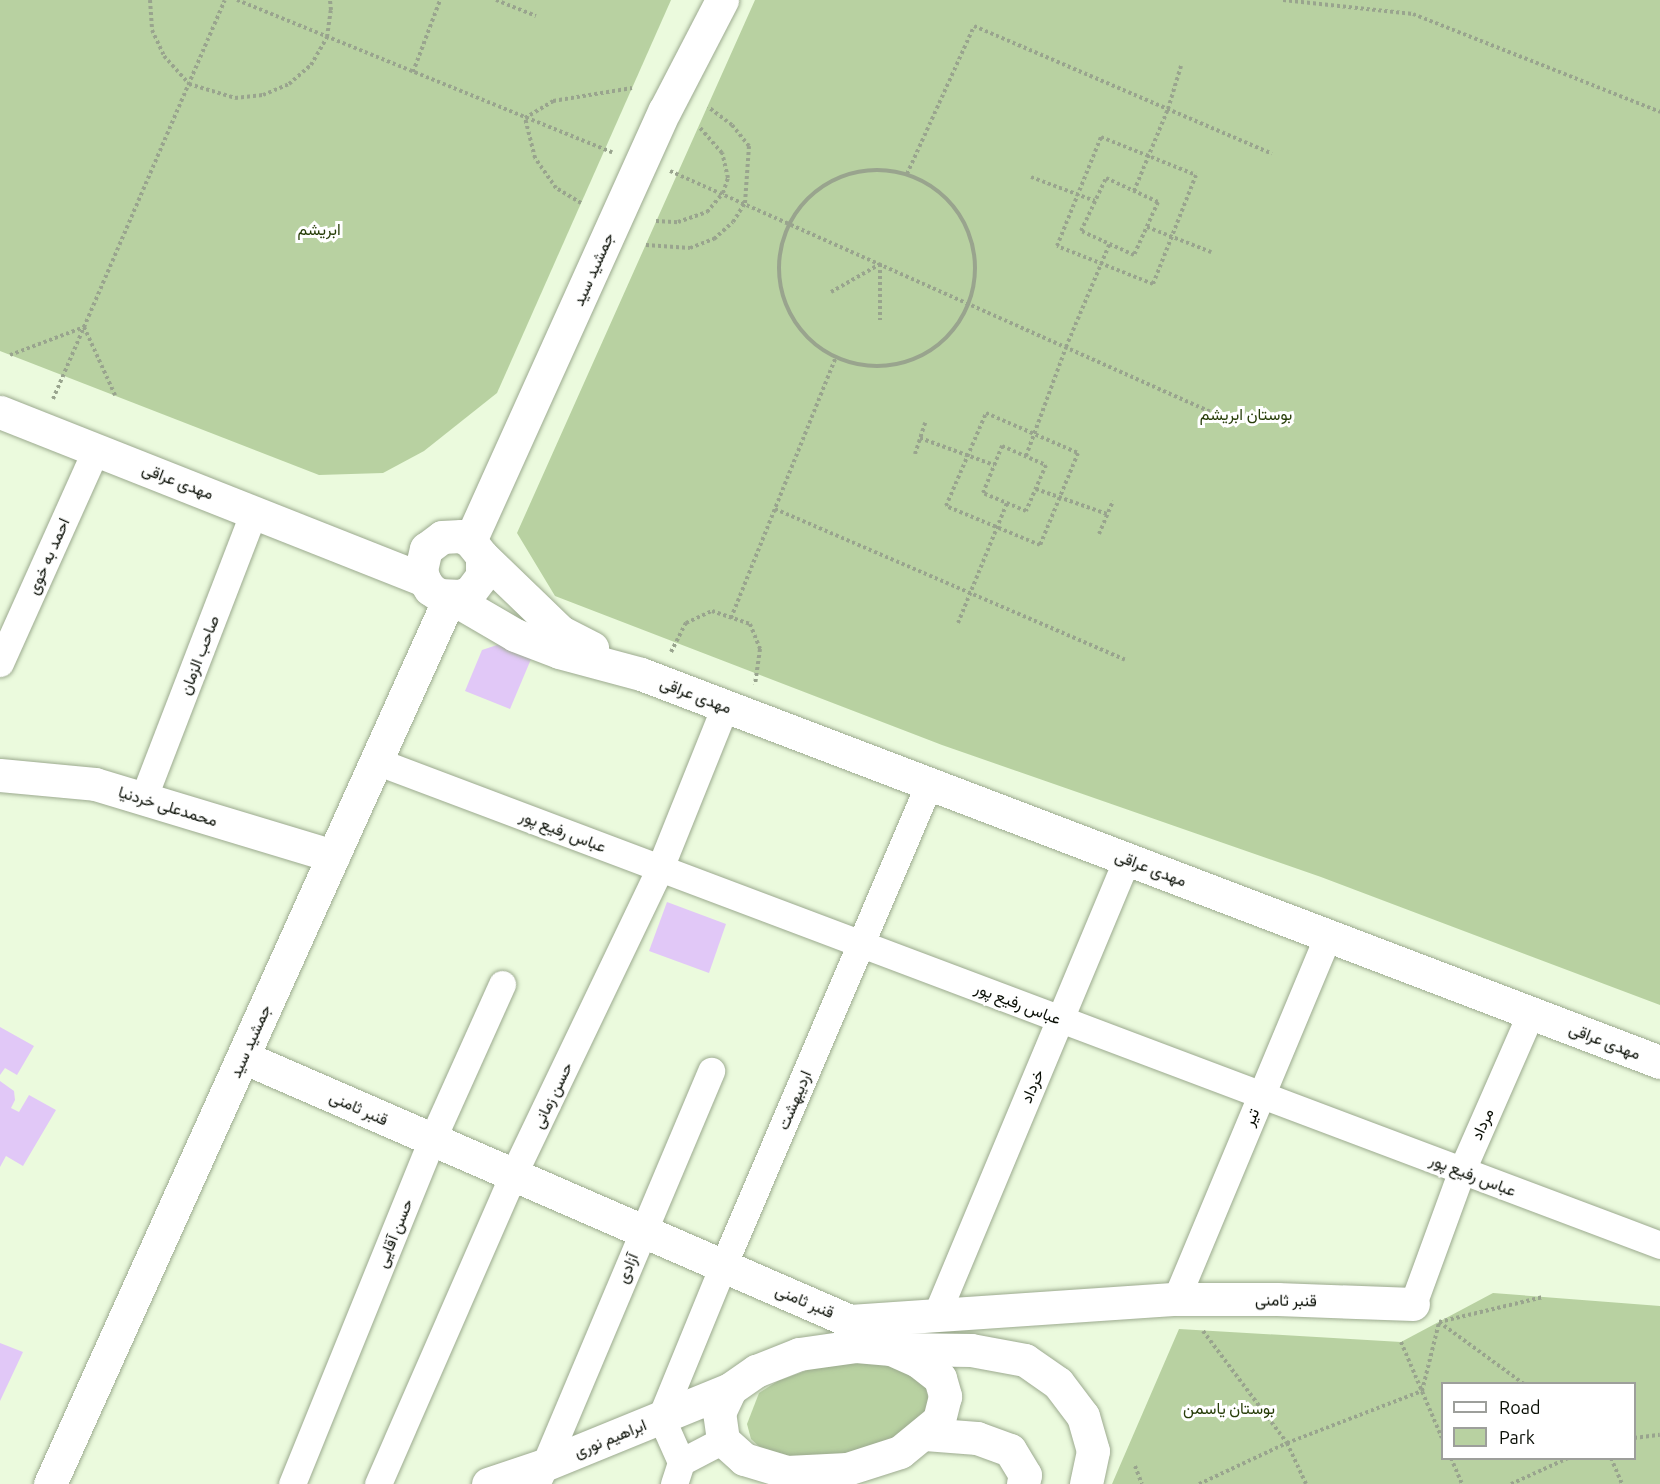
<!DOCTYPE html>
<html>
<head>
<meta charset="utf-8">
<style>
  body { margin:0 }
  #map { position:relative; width:1660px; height:1484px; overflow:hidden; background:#ebfadd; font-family:Ubuntu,Vazirmatn,sans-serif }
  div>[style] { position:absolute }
  .green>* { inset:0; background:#b8d1a1 }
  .building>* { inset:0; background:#e1c8f7 }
  .path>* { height:4px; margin-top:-2px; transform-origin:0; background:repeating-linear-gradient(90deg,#99a48e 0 3px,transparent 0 6px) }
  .path>.ring { margin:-2px; padding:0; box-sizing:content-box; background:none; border:4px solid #99a48e; border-radius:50% }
  .roads { filter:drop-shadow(0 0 2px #9caa8f) drop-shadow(0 0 2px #9caa8f) }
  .street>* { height:27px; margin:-13.5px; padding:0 13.5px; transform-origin:13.5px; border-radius:13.5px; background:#fff }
  .secondary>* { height:33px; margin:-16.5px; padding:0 16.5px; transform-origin:16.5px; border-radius:16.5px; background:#fff }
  span { translate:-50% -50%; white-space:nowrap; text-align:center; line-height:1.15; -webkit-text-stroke:6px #fff; paint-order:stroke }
  .park-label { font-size:16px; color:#273d09 }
  .street-label { font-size:16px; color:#0a0f06 }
  .legend { position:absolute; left:1441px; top:1382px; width:195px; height:78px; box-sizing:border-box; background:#fff; border:2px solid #9d9f9b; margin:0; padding:8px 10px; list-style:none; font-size:18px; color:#0a0f06 }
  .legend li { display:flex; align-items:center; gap:12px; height:30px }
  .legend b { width:30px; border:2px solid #9d9f9b }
</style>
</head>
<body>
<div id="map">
  <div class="green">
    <i style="clip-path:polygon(0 0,671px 0,497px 393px,424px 451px,383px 473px,319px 475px,0 351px)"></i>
    <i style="clip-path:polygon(755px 0,1660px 0,1660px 1005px,1321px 877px,942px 745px,555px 596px,517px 533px)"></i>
    <i style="clip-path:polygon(evenodd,1493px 1293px,1660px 1306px,1660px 1484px,1112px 1484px,1179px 1329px,1401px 1342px,1493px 1293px,1442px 1384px,1634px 1384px,1634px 1458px,1442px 1458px,1442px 1384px)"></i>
    <i style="clip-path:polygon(867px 1357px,893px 1364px,925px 1385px,929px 1401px,926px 1415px,886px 1443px,828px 1459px,786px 1461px,765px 1452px,751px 1439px,747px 1424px,759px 1393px,778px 1381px,827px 1363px)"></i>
  </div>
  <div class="building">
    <i style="clip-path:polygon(515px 639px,534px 652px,510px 709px,465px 691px,482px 650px)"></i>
    <i style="clip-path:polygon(667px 902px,726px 924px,709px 973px,649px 951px)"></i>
    <i style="clip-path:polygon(0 1027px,34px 1046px,17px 1075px,5px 1068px,0 1075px)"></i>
    <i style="clip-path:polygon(0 1081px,14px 1091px,15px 1100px,11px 1108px,19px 1112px,29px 1095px,56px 1110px,23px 1166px,6px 1156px,0 1167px)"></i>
    <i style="clip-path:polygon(0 1343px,23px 1352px,0 1401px)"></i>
  </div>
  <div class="path">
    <i style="left:150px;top:0;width:30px;rotate:86deg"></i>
    <i style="left:152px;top:30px;width:29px;rotate:65deg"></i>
    <i style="left:164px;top:56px;width:38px;rotate:48deg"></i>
    <i style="left:189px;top:84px;width:48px;rotate:16.9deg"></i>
    <i style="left:235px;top:98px;width:28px;rotate:-6deg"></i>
    <i style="left:263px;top:95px;width:28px;rotate:-23deg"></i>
    <i style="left:289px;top:84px;width:29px;rotate:-41deg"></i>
    <i style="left:311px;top:65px;width:32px;rotate:-60deg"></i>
    <i style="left:327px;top:37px;width:27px;rotate:-82deg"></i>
    <i style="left:331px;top:10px;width:10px;rotate:-96deg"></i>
    <i style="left:237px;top:0;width:405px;rotate:22.1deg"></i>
    <i style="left:496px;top:0;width:43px;rotate:21.8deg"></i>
    <i style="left:1283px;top:0;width:131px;rotate:6.1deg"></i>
    <i style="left:1413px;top:14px;width:266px;rotate:21.6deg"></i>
    <i style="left:413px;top:72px;width:77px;rotate:-69.4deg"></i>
    <i style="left:1101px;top:137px;width:102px;rotate:21.8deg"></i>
    <i style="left:1196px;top:175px;width:117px;rotate:111.5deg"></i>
    <i style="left:1153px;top:284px;width:103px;rotate:-158.4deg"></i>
    <i style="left:1057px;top:246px;width:118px;rotate:-68deg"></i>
    <i class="ring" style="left:779px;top:170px;width:192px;height:192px"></i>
    <i style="left:670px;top:171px;width:604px;rotate:24.02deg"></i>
    <i style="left:907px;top:174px;width:162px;rotate:-65.6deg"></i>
    <i style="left:974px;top:26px;width:324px;rotate:23.2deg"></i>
    <i style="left:1031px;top:177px;width:68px;rotate:20.6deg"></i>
    <i style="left:1106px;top:178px;width:57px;rotate:24.8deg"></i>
    <i style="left:1158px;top:202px;width:58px;rotate:114.4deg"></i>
    <i style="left:1134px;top:255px;width:58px;rotate:-155.6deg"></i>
    <i style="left:1081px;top:231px;width:59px;rotate:-64.7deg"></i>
    <i style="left:1134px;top:191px;width:89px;rotate:-67.5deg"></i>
    <i style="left:1168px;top:109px;width:45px;rotate:-73.2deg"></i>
    <i style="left:581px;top:203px;width:29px;rotate:-149deg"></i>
    <i style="left:556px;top:188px;width:37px;rotate:-125deg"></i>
    <i style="left:535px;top:158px;width:41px;rotate:-104deg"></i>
    <i style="left:525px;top:118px;width:33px;rotate:-31deg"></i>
    <i style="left:553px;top:101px;width:80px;rotate:-9.3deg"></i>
    <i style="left:656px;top:221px;width:22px;rotate:3deg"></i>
    <i style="left:678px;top:222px;width:31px;rotate:-19deg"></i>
    <i style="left:707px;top:212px;width:25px;rotate:-50deg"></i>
    <i style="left:723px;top:193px;width:16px;rotate:-72deg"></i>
    <i style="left:728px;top:178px;width:26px;rotate:-103deg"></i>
    <i style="left:722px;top:153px;width:35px;rotate:-131deg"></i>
    <i style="left:1147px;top:227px;width:69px;rotate:21.3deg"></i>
    <i style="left:646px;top:245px;width:44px;rotate:3.9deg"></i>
    <i style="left:690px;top:248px;width:26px;rotate:-21deg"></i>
    <i style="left:714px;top:239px;width:25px;rotate:-42deg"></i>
    <i style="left:733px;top:222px;width:22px;rotate:-58deg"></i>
    <i style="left:745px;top:203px;width:57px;rotate:-86deg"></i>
    <i style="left:749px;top:146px;width:27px;rotate:-129deg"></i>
    <i style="left:732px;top:125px;width:30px;rotate:-143deg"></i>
    <i style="left:831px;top:292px;width:56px;rotate:-29.7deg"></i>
    <i style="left:880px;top:264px;width:56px;rotate:90deg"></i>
    <i style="left:10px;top:355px;width:79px;rotate:-20.7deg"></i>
    <i style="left:84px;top:327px;width:75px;rotate:65.5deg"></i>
    <i style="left:53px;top:399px;width:434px;rotate:-66.7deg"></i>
    <i style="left:986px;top:413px;width:100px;rotate:23.5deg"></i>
    <i style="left:1078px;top:453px;width:100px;rotate:112.4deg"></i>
    <i style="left:1040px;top:545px;width:102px;rotate:-157.5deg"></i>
    <i style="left:946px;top:506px;width:101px;rotate:-66.7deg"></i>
    <i style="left:920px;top:438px;width:79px;rotate:20deg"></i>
    <i style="left:1002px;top:446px;width:48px;rotate:23.4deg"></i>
    <i style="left:1046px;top:465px;width:50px;rotate:113.5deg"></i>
    <i style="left:1026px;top:511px;width:47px;rotate:-157.3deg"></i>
    <i style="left:983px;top:493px;width:51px;rotate:-68deg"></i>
    <i style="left:915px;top:454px;width:33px;rotate:-72deg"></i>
    <i style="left:1026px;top:456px;width:116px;rotate:-69.8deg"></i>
    <i style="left:1066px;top:347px;width:111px;rotate:-67.1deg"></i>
    <i style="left:1036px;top:489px;width:75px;rotate:19.4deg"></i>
    <i style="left:775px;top:509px;width:381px;rotate:23.3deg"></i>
    <i style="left:1099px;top:534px;width:36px;rotate:-67deg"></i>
    <i style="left:731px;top:618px;width:281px;rotate:-68.1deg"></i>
    <i style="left:958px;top:623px;width:130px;rotate:-67.8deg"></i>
    <i style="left:671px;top:652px;width:33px;rotate:-63deg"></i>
    <i style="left:686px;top:623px;width:29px;rotate:-25deg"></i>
    <i style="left:712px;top:611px;width:40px;rotate:18.9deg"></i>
    <i style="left:750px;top:624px;width:27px;rotate:68deg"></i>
    <i style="left:760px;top:649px;width:36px;rotate:98deg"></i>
    <i style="left:1203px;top:1331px;width:140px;rotate:53.1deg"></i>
    <i style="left:1287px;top:1443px;width:45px;rotate:65.1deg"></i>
    <i style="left:1401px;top:1342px;width:104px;rotate:66.9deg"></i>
    <i style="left:1524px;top:1384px;width:105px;rotate:-143.9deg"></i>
    <i style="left:1439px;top:1322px;width:107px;rotate:-13.5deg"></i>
    <i style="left:1634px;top:1438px;width:26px;rotate:-7deg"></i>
    <i style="left:1451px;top:1458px;width:28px;rotate:67deg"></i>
    <i style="left:1611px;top:1458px;width:28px;rotate:67deg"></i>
    <i style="left:1135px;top:1466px;width:19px;rotate:69deg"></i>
    <i style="left:1199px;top:1484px;width:97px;rotate:-25deg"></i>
    <i style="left:1287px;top:1443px;width:145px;rotate:-21.1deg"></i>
    <i style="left:1422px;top:1391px;width:70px;rotate:-76deg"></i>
    <i style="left:1511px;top:1484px;width:63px;rotate:-24.5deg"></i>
  </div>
  <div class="roads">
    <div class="street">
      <i style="left:0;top:663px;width:235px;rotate:-65.8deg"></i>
      <i style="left:376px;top:761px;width:1372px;rotate:20.65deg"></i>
      <i style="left:143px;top:799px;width:309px;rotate:-68.9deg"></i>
      <i style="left:1176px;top:1299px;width:394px;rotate:-67.3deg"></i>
      <i style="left:1413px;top:1304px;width:143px;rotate:-69.9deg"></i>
      <i style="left:1462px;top:1170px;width:171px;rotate:-66.3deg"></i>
      <i style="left:937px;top:1313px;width:492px;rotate:-67.3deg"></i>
      <i style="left:681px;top:1462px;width:47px;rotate:-27.6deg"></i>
      <i style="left:540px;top:1476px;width:440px;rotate:-67.1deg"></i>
      <i style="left:292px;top:1484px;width:371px;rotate:-67.9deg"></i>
      <i style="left:432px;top:1140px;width:171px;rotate:-65.8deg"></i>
      <i style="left:378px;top:1484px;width:337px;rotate:-66.4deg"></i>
      <i style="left:513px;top:1175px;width:340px;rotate:-64.4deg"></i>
      <i style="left:660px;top:868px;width:175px;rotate:-68.1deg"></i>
      <i style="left:674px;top:1484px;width:23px;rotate:-72deg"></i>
      <i style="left:681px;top:1462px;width:49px;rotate:-114deg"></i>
      <i style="left:661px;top:1417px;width:163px;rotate:-67.7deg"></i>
      <i style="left:723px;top:1266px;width:524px;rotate:-66.86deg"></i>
    </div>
    <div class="secondary">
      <i style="left:0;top:412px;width:456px;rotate:21.6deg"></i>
      <i style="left:470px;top:541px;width:473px;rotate:-65.7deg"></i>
      <i style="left:665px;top:110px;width:124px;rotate:-62.6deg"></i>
      <i style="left:482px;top:556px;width:20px;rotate:90deg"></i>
      <i style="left:482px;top:576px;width:20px;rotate:127deg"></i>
      <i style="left:470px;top:592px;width:11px;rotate:158deg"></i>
      <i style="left:460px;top:596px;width:21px;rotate:-177deg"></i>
      <i style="left:439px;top:595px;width:11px;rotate:-146deg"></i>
      <i style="left:430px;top:589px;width:11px;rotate:-124deg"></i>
      <i style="left:424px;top:580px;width:10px;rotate:-107deg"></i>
      <i style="left:421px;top:570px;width:22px;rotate:-77deg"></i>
      <i style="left:426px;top:549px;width:20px;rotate:-37deg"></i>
      <i style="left:442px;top:537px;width:19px;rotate:-3deg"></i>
      <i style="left:461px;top:536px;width:10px;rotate:29deg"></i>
      <i style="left:470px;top:541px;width:19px;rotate:51deg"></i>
      <i style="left:482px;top:556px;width:110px;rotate:43.9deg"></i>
      <i style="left:561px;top:632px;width:35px;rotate:27deg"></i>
      <i style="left:0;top:775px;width:95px;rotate:5.4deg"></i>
      <i style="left:95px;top:784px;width:249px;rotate:16.8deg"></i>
      <i style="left:243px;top:1057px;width:662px;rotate:23.51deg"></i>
      <i style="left:850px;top:1321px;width:327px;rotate:-3.9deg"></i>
      <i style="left:1176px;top:1299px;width:101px"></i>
      <i style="left:1277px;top:1299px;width:136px;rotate:2.1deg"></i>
      <i style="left:897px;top:1349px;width:74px;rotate:0.8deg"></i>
      <i style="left:971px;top:1350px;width:55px;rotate:10.5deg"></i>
      <i style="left:1025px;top:1360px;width:40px;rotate:34.9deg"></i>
      <i style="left:1058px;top:1383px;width:41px;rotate:52.9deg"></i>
      <i style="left:1083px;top:1416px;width:36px;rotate:74deg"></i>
      <i style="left:1093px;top:1451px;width:34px;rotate:102deg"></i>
      <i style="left:925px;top:1434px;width:52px;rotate:4.4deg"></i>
      <i style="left:977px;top:1438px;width:35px;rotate:20deg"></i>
      <i style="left:1010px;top:1450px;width:29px;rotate:59deg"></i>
      <i style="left:1025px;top:1475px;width:9px;rotate:103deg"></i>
      <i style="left:50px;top:1484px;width:973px;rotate:-65.73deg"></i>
      <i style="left:450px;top:597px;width:75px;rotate:30.3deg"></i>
      <i style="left:515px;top:635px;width:47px;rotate:21.1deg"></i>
      <i style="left:559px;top:652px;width:85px;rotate:15deg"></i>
      <i style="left:641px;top:674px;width:1090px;rotate:20.85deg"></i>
      <i style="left:488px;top:1484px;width:59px;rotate:-18.7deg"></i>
      <i style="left:544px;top:1465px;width:201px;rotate:-22.2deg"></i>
      <i style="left:730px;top:1389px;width:32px;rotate:-35deg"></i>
      <i style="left:756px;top:1371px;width:46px;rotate:-21.6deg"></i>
      <i style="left:799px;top:1354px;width:58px;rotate:-8deg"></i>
      <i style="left:856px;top:1346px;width:35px;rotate:5deg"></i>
      <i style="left:891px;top:1349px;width:30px;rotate:24deg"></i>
      <i style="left:918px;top:1361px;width:28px;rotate:38deg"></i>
      <i style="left:940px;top:1378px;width:19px;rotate:74deg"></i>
      <i style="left:945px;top:1396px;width:25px;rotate:104deg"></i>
      <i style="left:939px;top:1420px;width:50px;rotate:140.6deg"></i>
      <i style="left:900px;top:1452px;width:56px;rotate:162.2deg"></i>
      <i style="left:847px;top:1469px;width:60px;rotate:177.1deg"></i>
      <i style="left:787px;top:1472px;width:45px;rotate:-163.2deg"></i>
      <i style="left:744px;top:1459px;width:28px;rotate:-138deg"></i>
      <i style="left:723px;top:1440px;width:27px;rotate:-98deg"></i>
      <i style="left:719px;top:1413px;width:26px;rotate:-65deg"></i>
    </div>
  </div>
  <div class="park-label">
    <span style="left:319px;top:229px">ابریشم</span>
    <span style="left:1246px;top:414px">بوستان ابریشم</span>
    <span style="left:1229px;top:1408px">بوستان یاسمن</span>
  </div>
  <div class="street-label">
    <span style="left:593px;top:269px;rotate:-66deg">جمشید سید</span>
    <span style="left:178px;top:481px;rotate:21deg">مهدی عراقی</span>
    <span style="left:48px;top:556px;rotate:-66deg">احمد به خوی</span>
    <span style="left:199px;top:655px;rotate:-69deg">صاحب الزمان</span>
    <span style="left:696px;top:695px;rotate:21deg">مهدی عراقی</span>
    <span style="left:168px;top:806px;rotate:17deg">محمدعلی خردنیا</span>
    <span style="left:563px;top:831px;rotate:21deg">عباس رفیع پور</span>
    <span style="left:1151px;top:868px;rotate:21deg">مهدی عراقی</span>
    <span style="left:1018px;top:1003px;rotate:21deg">عباس رفیع پور</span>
    <span style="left:250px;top:1041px;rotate:-66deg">جمشید سید</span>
    <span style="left:1605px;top:1041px;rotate:21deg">مهدی عراقی</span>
    <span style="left:1032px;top:1086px;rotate:-67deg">خرداد</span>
    <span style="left:552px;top:1095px;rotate:-64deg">حسن زمانی</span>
    <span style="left:794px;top:1100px;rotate:-67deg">اردیبهشت</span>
    <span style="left:359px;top:1108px;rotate:24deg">قنبر ثامنی</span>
    <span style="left:1251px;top:1117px;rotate:-68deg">تیر</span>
    <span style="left:1482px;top:1124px;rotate:-66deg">مرداد</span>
    <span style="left:1473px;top:1175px;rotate:21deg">عباس رفیع پور</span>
    <span style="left:394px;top:1233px;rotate:-68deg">حسن آقایی</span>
    <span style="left:627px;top:1268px;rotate:-67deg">آزادی</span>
    <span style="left:1286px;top:1300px;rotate:1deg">قنبر ثامنی</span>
    <span style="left:805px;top:1301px;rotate:23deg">قنبر ثامنی</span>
    <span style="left:610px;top:1438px;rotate:-22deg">ابراهیم نوری</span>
  </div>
  <ul class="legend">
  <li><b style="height:8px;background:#fff"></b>Road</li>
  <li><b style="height:16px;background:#b8d1a1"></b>Park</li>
  </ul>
</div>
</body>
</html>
